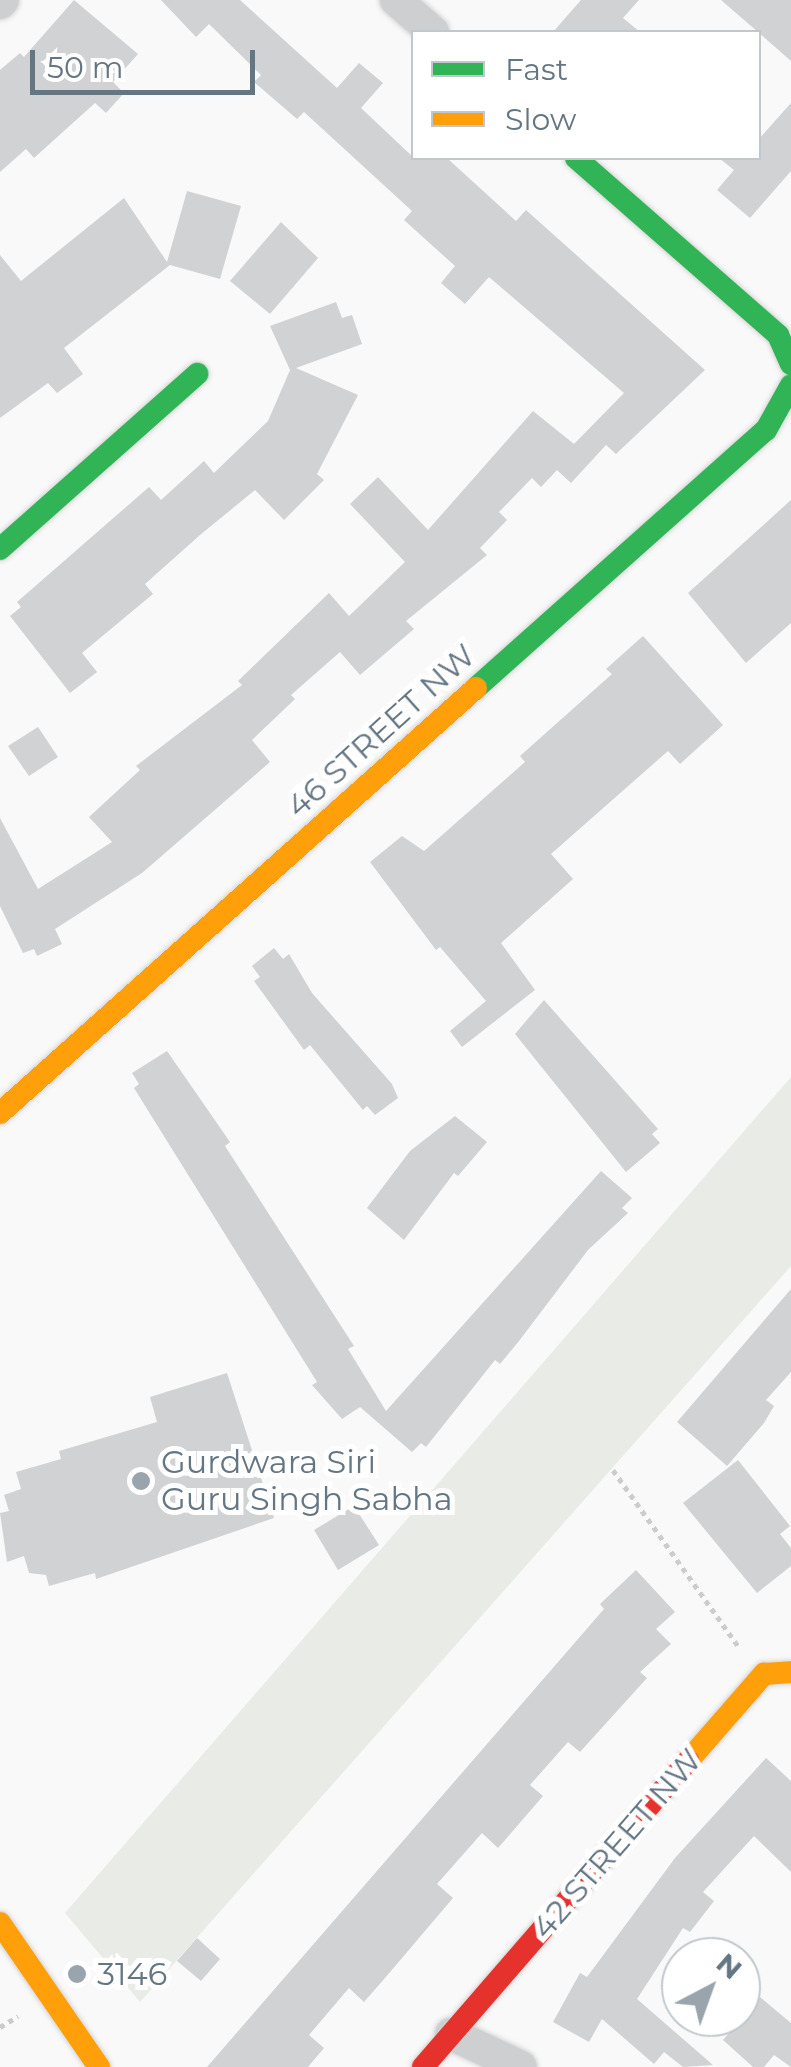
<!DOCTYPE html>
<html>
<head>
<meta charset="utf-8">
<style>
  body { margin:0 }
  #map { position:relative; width:791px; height:2067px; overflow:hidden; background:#f9f9f9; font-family:Montserrat,sans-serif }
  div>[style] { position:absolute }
  .green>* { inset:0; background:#e8ebe6 }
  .building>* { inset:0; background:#d0d2d3 }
  .path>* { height:5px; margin-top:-2.5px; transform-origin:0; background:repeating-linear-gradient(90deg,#cbcccd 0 5px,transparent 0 10px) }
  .roads { filter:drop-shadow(0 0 2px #d5d6d7) drop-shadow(0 0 2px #d5d6d7) }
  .street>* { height:32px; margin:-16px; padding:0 16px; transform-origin:16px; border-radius:16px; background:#cecfd0 }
  .fast>* { height:22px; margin:-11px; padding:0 11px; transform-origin:11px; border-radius:11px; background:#30b455 }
  .slow>* { height:22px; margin:-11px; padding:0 11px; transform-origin:11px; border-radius:11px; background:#ff9f0a }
  .jam>* { height:22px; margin:-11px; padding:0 11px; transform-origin:11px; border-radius:11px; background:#e5322d }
  .dots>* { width:28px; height:28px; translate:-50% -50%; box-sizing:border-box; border:5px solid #fff; border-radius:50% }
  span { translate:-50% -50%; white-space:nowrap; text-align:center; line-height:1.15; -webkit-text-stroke:10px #fff; paint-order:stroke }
  .street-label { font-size:32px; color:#657683 }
  .poi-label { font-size:32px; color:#657683 }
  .left { translate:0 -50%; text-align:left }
  .legend { position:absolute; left:411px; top:30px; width:350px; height:130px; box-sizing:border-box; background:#fff; border:2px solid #c1c8cd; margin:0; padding:12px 18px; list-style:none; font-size:30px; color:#657683 }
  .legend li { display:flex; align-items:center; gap:20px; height:50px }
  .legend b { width:50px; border:2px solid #c1c8cd }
  .north { position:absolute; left:661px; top:1937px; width:100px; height:100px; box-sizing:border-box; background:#fff; border:2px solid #c1c8cd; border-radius:50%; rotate:41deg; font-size:28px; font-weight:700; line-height:40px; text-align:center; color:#657683 }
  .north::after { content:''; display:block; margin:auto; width:35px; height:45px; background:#99a4ac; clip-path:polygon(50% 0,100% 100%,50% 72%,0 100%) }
  .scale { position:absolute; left:30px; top:50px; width:225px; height:45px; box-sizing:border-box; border:5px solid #657683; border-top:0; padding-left:12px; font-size:30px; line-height:35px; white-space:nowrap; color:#657683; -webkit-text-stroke:8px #fff; paint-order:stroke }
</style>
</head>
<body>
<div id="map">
  <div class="green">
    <i style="clip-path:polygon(791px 1077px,791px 1266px,140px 2002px,65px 1913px)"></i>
  </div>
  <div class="building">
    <i style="clip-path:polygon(74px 0,138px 54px,113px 82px,124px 93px,106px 113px,95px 103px,34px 158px,26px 149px,0 172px,0 70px,20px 53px,24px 57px)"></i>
    <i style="clip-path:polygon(161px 0,240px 0,337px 88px,359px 63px,383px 83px,361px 108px,414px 158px,447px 158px,516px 221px,526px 210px,705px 370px,616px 454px,606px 445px,571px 483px,557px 470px,541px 487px,532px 478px,499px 512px,507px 520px,480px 548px,487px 555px,406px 621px,414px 629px,360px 675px,340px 652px,291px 695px,295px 699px,252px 740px,270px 762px,142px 873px,55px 929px,62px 944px,37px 956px,34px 949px,23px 953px,0 906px,0 818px,38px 889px,112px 842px,89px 817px,140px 770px,136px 766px,242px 685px,238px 681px,329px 593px,349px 616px,405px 562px,350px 504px,378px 477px,428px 530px,533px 411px,574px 444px,624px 393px,489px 277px,465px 304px,441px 283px,455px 266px,404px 220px,412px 211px,304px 112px,297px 119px,254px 82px,261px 75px,209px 24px,196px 37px)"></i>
    <i style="clip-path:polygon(581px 0,639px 0,623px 18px,640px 32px,553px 32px)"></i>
    <i style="clip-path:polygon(721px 0,791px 0,791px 61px,758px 32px)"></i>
    <i style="clip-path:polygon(791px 103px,791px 171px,750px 218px,717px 190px,734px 170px,719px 158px,758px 158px,758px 140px)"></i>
    <i style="clip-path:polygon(187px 191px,241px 206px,220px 279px,170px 265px,64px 348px,83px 374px,57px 393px,48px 383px,0 418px,0 255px,21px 281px,124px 198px,167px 262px)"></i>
    <i style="clip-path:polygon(281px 222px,318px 258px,270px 314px,230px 281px)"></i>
    <i style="clip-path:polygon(336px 302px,342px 318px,352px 315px,362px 344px,296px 368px,358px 395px,317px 474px,324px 480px,284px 520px,255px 490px,200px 535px,145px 584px,153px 594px,82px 653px,97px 672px,70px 693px,10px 616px,21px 607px,17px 602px,149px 487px,161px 500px,204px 461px,214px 473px,268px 421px,290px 370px,270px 326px)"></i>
    <i style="clip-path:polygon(791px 500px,791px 623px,746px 663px,688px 593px)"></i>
    <i style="clip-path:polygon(643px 636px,723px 725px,680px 764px,668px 751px,551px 854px,573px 879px,501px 943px,535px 990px,462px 1047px,450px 1031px,486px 1001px,440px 947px,436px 950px,370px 862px,402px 836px,424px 851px,525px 762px,520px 756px,612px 674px,606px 669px)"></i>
    <i style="clip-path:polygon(38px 727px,58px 757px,29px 776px,8px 746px)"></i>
    <i style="clip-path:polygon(274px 948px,283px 959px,289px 954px,312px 993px,392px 1084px,398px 1098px,375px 1115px,367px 1106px,363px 1110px,310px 1045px,304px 1050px,254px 981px,260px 977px,252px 966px)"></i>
    <i style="clip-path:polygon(544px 1000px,658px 1129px,652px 1134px,660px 1143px,626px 1172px,515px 1034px)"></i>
    <i style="clip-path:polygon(167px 1051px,230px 1142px,225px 1146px,354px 1346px,348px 1349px,386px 1411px,601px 1171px,632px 1198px,622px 1208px,628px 1213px,588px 1250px,519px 1341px,500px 1364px,495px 1360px,426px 1447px,421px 1443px,412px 1452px,360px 1407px,342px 1419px,312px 1385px,317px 1382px,134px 1088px,139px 1084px,132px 1073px)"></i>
    <i style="clip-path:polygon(455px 1116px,487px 1142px,458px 1176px,454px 1173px,404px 1240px,367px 1208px,410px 1151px)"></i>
    <i style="clip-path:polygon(791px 1289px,791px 1372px,766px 1400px,774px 1406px,764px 1423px,727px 1466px,677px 1422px)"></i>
    <i style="clip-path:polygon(227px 1373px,274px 1518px,96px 1579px,95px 1573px,49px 1586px,46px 1575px,29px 1573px,24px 1556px,7px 1562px,0 1513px,9px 1511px,4px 1495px,21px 1489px,16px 1472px,61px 1459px,59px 1451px,157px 1422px,150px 1397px)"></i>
    <i style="clip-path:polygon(738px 1460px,790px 1526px,780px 1534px,791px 1548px,791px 1566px,757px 1593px,683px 1503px)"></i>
    <i style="clip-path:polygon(354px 1506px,379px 1545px,338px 1570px,314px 1530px)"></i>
    <i style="clip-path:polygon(636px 1570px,675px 1612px,656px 1629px,671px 1644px,640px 1672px,647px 1678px,580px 1752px,568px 1742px,530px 1785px,543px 1796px,498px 1848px,482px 1833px,437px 1884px,453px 1898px,385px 1978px,364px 2002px,349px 1988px,309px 2035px,324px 2048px,308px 2067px,207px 2067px,604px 1609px,600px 1604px)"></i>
    <i style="clip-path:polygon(766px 1758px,791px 1781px,791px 1872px,754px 1836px,703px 1892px,714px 1901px,690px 1932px,683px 1928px,637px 1999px,713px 2065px,683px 2067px,664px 2052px,654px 2064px,602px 2019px,589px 2042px,553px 2022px,580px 1973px,587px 1977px,675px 1858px)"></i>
    <i style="clip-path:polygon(197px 1938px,220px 1959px,201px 1981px,177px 1961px)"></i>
    <i style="clip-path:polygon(760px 1997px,791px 2023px,791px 2067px,774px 2055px,764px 2067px,753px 2067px,723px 2040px)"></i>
  </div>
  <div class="path">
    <i style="left:613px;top:1470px;width:217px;rotate:54.6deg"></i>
    <i style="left:0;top:2027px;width:21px;rotate:-31deg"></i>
  </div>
  <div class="roads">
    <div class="street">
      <i style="left:396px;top:0;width:49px;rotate:40.9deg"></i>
      <i style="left:0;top:3px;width:4px;rotate:-45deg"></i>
      <i style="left:451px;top:2034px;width:77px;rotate:25.2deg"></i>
    </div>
    <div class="fast">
      <i style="left:576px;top:158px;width:269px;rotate:41.2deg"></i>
      <i style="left:778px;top:335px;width:32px;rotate:66deg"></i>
      <i style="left:0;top:549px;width:264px;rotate:-41.6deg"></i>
      <i style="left:476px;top:688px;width:388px;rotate:-41.7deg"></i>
      <i style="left:766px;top:430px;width:51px;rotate:-60.9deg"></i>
    </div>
    <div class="slow">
      <i style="left:0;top:1113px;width:638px;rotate:-41.76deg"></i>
      <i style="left:688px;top:1761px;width:116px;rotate:-48.9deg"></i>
      <i style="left:764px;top:1674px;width:27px;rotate:-4deg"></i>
      <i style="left:0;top:1923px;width:175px;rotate:55.5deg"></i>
    </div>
    <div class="jam">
      <i style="left:423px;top:2067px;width:405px;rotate:-49.1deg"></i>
    </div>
  </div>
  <div class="dots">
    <i style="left:141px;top:1481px;background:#99a4ac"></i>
    <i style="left:77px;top:1974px;background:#99a4ac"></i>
  </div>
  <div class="street-label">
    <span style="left:381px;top:731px;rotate:-42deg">46 STREET NW</span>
    <span style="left:617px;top:1844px;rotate:-49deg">42 STREET NW</span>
  </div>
  <div class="poi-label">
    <span class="left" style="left:161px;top:1481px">Gurdwara Siri<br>Guru Singh Sabha</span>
    <span class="left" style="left:97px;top:1974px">3146</span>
  </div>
  <ul class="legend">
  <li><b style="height:12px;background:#30b455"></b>Fast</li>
  <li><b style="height:12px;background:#ff9f0a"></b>Slow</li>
  </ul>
  <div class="north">N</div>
  <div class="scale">50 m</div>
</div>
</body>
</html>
